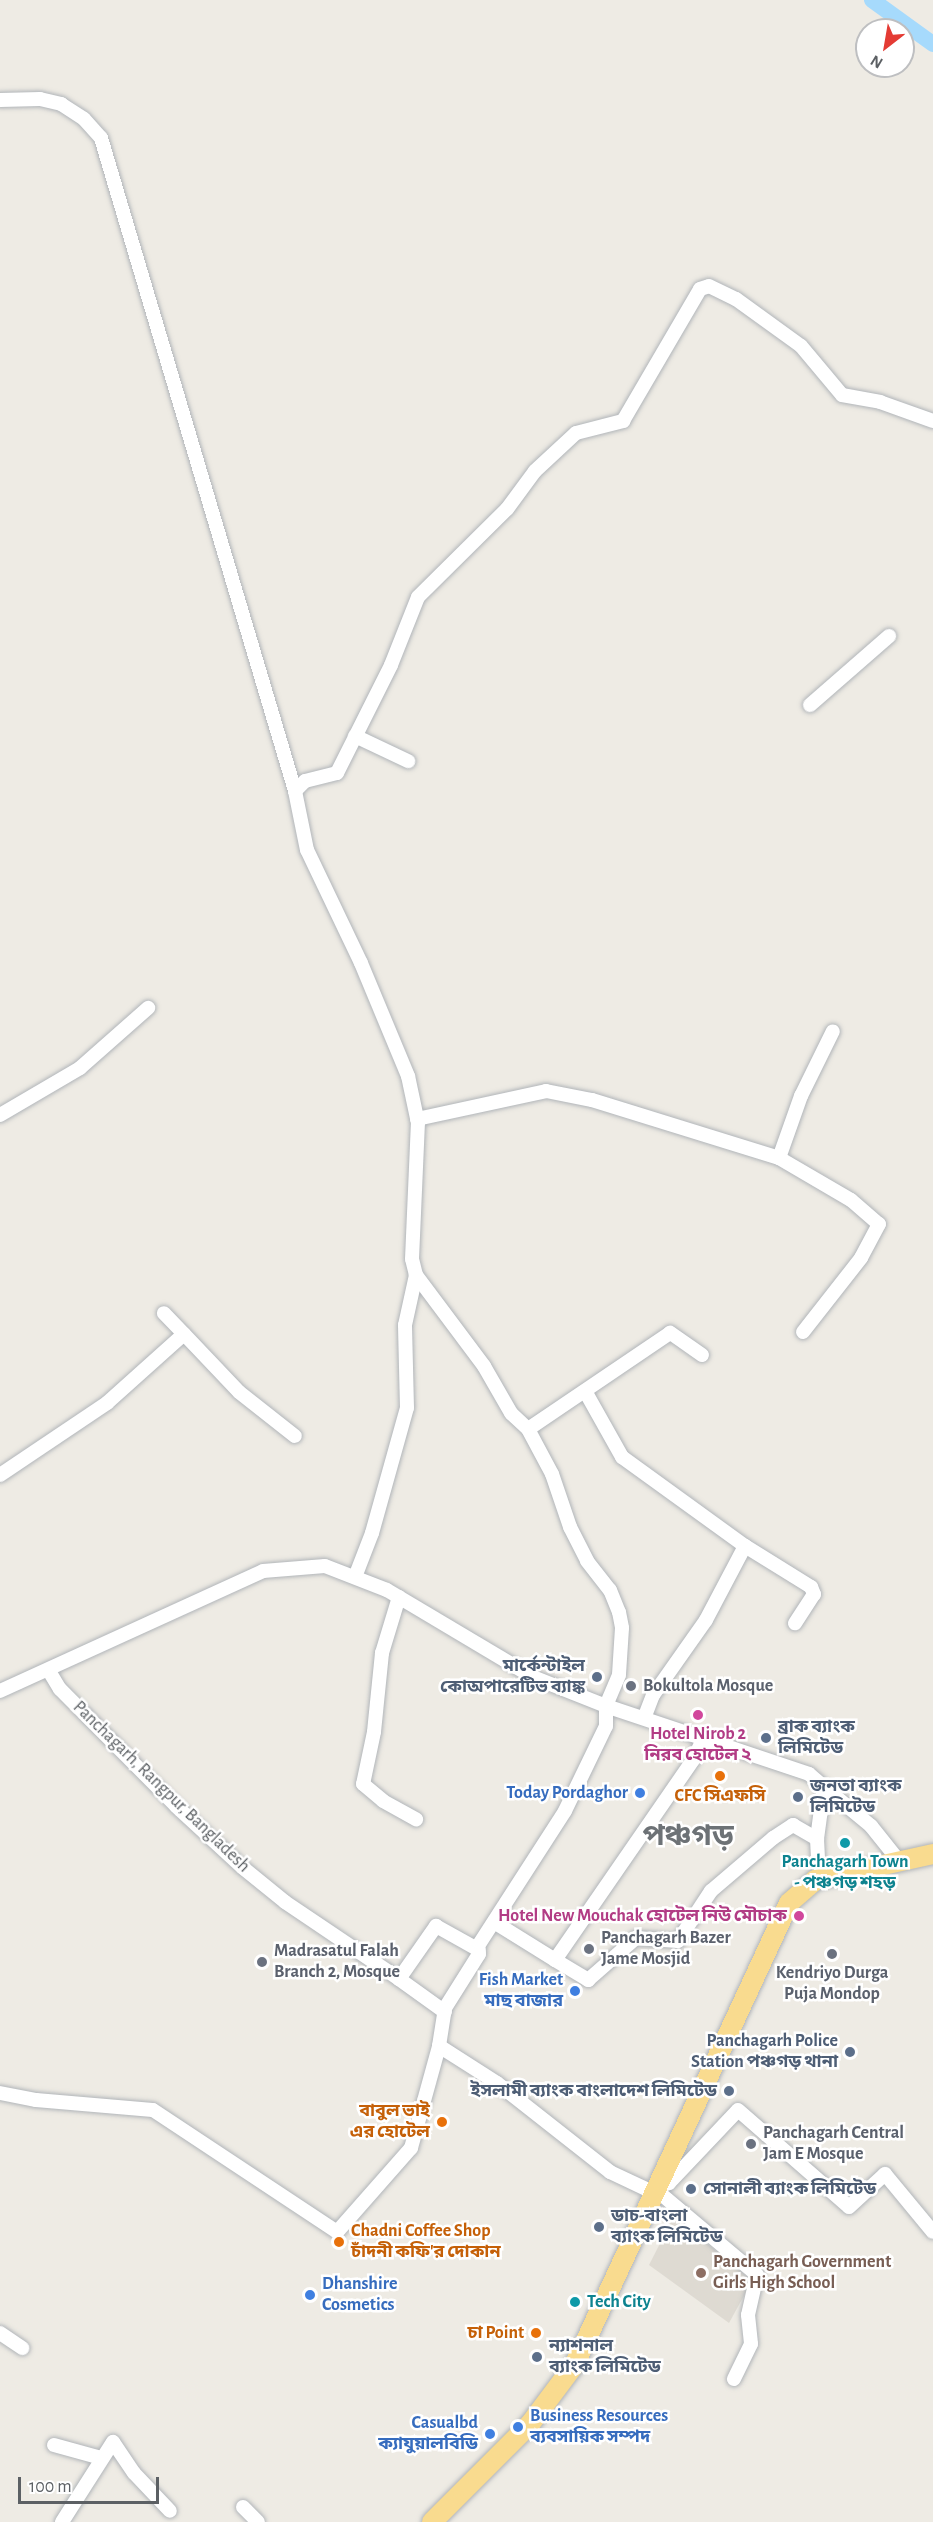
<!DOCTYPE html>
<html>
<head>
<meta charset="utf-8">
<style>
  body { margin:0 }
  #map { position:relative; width:933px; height:2522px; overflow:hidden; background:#eeebe4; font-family:"Alegreya Sans","Noto Sans Bengali",sans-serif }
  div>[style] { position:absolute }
  .education>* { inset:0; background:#dedad2 }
  .river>* { height:16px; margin:-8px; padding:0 8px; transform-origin:8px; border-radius:8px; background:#a6dafc }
  .roads { filter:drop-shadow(0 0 2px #b1b5b9) drop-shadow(0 0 2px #b1b5b9) }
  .minor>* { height:14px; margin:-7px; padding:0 7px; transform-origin:7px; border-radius:7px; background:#fff }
  .highway>* { height:20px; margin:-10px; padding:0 10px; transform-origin:10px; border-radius:10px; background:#f9db8f }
  .dots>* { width:16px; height:16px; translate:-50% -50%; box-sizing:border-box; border:3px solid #fff; border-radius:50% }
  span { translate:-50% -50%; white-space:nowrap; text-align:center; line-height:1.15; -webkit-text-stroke:5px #fff; paint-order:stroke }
  .service-label { font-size:18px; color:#4e5e75; font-weight:700 }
  .right { translate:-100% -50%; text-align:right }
  .left { translate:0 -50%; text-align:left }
  .worship-label { font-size:18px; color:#5b616d; font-weight:700 }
  .hotel-label { font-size:18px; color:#b23c85; font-weight:700 }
  .street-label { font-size:18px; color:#5c6064 }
  .shop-label { font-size:18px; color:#366cbe; font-weight:700 }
  .food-label { font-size:18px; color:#c56008; font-weight:700 }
  .culture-label { font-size:18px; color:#0d838f; font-weight:700 }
  .education-label { font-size:18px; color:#785e54; font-weight:700 }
  .town-label { font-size:30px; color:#6d7276; font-weight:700 }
  .north { position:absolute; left:855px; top:18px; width:60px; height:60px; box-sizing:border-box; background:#fff; border:2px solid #bebfc1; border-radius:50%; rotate:211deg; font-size:16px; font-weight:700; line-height:24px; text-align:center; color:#5c6064 }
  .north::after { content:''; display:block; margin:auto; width:21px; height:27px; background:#e43b34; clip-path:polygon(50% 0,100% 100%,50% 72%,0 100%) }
  .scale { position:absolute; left:18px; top:2477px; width:141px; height:27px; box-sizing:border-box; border:3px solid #5c6064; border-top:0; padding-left:8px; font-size:18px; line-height:21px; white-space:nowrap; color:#5c6064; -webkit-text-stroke:4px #fff; paint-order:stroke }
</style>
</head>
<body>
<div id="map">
  <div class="education">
    <i style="clip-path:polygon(674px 2216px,752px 2281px,729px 2323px,649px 2265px)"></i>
  </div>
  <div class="river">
    <i style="left:872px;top:0;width:75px;rotate:35.8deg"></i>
  </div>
  <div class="roads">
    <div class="minor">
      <i style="left:0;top:100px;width:40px;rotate:-1.4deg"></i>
      <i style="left:40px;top:99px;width:22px;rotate:13deg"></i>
      <i style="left:61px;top:104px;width:27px;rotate:33deg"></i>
      <i style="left:84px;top:119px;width:25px;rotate:48deg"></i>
      <i style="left:101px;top:138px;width:681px;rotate:73.45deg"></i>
      <i style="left:810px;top:705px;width:105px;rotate:-41.1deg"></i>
      <i style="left:355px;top:736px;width:59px;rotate:25.3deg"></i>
      <i style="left:0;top:1115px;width:93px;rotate:-30.4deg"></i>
      <i style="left:80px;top:1068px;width:91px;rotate:-41.4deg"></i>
      <i style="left:417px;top:1119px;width:132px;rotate:-12.2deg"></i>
      <i style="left:546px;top:1091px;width:47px;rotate:11.1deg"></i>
      <i style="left:592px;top:1100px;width:196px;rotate:17.2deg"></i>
      <i style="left:779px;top:1158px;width:83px;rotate:30.3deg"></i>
      <i style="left:851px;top:1200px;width:37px;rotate:41deg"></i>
      <i style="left:879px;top:1224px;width:38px;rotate:118deg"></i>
      <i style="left:861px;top:1258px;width:94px;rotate:128.1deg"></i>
      <i style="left:779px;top:1158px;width:66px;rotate:-70.5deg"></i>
      <i style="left:801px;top:1096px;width:72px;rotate:-63.8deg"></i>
      <i style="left:184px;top:1334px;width:80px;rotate:46.5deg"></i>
      <i style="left:239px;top:1392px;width:71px;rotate:38.2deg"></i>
      <i style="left:702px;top:1355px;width:39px;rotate:-145deg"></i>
      <i style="left:670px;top:1333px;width:171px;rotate:145.9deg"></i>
      <i style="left:528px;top:1429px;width:51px;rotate:61.9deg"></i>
      <i style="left:552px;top:1474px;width:56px;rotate:71.2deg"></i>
      <i style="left:570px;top:1527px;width:38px;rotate:63deg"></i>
      <i style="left:587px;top:1561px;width:37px;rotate:52deg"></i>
      <i style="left:610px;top:1590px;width:24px;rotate:68deg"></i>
      <i style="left:619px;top:1612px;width:16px;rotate:79deg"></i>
      <i style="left:622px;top:1628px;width:47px;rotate:93.7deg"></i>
      <i style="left:619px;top:1675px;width:34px;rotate:113deg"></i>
      <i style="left:606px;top:1706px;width:20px;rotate:90deg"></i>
      <i style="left:606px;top:1726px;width:94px;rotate:115.8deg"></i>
      <i style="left:565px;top:1811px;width:161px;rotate:122.8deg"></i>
      <i style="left:478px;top:1946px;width:8px;rotate:83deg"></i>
      <i style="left:479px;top:1954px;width:64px;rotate:122.2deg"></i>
      <i style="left:445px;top:2008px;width:38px;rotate:99deg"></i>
      <i style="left:439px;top:2046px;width:69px;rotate:32.5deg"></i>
      <i style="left:497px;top:2083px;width:144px;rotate:38.2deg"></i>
      <i style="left:610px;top:2172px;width:42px;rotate:25.3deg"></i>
      <i style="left:648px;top:2190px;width:22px;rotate:-18deg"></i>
      <i style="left:669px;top:2183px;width:100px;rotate:-46.6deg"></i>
      <i style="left:738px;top:2110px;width:147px;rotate:41.1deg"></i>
      <i style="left:849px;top:2207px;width:49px;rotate:-42.5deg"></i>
      <i style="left:885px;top:2174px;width:75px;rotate:50.4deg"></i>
      <i style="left:585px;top:1391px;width:76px;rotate:60.7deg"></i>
      <i style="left:622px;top:1457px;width:152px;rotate:35.9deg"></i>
      <i style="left:745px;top:1546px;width:84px;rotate:117.8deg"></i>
      <i style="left:706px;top:1620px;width:92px;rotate:125.2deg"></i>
      <i style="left:653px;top:1695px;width:25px;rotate:111deg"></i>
      <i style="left:528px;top:1429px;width:23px;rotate:-137deg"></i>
      <i style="left:511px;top:1413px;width:54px;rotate:-119.9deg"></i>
      <i style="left:484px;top:1366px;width:114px;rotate:-126.8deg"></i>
      <i style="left:416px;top:1275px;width:16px;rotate:-104deg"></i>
      <i style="left:412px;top:1259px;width:136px;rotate:-87.5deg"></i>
      <i style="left:418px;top:1123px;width:48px;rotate:-102deg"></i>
      <i style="left:408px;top:1076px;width:122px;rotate:-112.6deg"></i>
      <i style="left:361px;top:963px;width:125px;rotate:-115.5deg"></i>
      <i style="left:307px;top:850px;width:60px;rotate:-101.5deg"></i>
      <i style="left:295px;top:791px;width:14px;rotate:-45deg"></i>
      <i style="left:305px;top:781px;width:33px;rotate:-14deg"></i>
      <i style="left:337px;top:773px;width:121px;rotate:-63.4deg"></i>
      <i style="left:391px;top:665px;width:73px;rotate:-68.3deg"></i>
      <i style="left:418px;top:597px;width:125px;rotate:-44.7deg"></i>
      <i style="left:507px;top:509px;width:47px;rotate:-53.6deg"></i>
      <i style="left:535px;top:471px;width:56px;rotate:-42.8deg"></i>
      <i style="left:576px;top:433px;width:49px;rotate:-14.3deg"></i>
      <i style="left:623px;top:421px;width:153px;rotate:-59.7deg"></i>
      <i style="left:700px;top:289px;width:9px;rotate:-18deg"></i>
      <i style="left:709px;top:286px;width:30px;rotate:26deg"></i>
      <i style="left:736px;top:299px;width:80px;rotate:35.9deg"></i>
      <i style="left:801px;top:346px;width:64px;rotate:50.1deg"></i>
      <i style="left:842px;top:395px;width:39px;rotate:10deg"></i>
      <i style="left:880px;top:402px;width:56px;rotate:19.7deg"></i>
      <i style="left:0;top:1475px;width:129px;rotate:-33.9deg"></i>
      <i style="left:107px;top:1403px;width:103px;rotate:-41.9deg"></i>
      <i style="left:184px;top:1334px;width:29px;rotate:-134deg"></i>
      <i style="left:745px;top:1546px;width:78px;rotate:31.8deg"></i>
      <i style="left:811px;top:1587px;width:8px;rotate:67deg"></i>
      <i style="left:814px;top:1594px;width:35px;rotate:123deg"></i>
      <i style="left:355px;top:1577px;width:47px;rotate:-68.9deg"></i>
      <i style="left:372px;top:1533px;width:130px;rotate:-74.4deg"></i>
      <i style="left:407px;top:1408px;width:83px;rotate:-91.4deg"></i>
      <i style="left:405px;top:1325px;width:51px;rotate:-77.6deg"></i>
      <i style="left:399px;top:1597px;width:59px;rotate:106.9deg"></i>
      <i style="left:382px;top:1653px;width:79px;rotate:95.8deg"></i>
      <i style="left:374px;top:1732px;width:53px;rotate:101.9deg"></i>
      <i style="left:363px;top:1784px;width:26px;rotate:40deg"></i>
      <i style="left:383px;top:1801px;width:38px;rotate:29deg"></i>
      <i style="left:49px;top:1671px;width:21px;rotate:59deg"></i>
      <i style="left:60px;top:1689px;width:165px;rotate:45.2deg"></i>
      <i style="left:176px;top:1806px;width:90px;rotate:42.7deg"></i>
      <i style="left:242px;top:1867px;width:55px;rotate:39.1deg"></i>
      <i style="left:285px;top:1902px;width:138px;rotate:34deg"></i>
      <i style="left:0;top:1691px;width:289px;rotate:-24.5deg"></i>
      <i style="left:263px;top:1571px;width:62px;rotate:-4.6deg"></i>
      <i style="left:325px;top:1566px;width:66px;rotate:21.2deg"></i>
      <i style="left:387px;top:1590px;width:170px;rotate:30.8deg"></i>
      <i style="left:533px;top:1677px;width:79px;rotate:21.7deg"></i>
      <i style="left:606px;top:1706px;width:214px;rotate:18.5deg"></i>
      <i style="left:809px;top:1774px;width:20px;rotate:41deg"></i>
      <i style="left:824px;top:1787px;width:52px;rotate:97.7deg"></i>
      <i style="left:817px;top:1839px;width:22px;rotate:87deg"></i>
      <i style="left:818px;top:1861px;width:18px;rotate:68deg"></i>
      <i style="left:824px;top:1787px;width:61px;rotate:39.7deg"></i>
      <i style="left:871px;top:1826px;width:45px;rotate:51.3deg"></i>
      <i style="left:494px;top:1922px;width:72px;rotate:31.9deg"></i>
      <i style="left:555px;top:1960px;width:243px;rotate:-55.4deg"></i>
      <i style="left:693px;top:1760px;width:25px;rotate:-64deg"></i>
      <i style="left:555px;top:1960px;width:39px;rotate:31deg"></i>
      <i style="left:588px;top:1980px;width:64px;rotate:-41.2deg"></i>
      <i style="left:636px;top:1938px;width:42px;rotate:4.1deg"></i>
      <i style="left:678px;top:1941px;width:60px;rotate:-56.6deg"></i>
      <i style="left:711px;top:1891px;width:82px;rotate:-40.5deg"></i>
      <i style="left:773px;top:1838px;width:24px;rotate:-33deg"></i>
      <i style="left:793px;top:1825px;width:28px;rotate:30deg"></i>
      <i style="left:445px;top:2012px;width:57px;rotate:-144.3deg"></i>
      <i style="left:399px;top:1979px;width:65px;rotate:-55.1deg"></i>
      <i style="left:436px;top:1926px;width:49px;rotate:29.2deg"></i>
      <i style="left:0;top:2093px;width:37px;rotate:11deg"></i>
      <i style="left:36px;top:2100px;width:117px;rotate:4.9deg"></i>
      <i style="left:153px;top:2110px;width:221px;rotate:33.5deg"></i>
      <i style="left:337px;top:2232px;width:112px;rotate:-48.6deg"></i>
      <i style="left:411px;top:2148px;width:106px;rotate:-74.6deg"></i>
      <i style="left:655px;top:2189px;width:133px;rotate:40.1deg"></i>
      <i style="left:757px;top:2275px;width:41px;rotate:102.7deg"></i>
      <i style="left:748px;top:2315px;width:29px;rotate:84deg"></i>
      <i style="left:751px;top:2344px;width:39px;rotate:116deg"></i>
      <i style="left:0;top:2333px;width:27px;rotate:34deg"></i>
      <i style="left:54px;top:2445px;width:49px;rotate:15.5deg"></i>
      <i style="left:243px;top:2507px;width:21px;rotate:45deg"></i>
      <i style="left:62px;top:2522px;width:95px;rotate:-57.5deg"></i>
      <i style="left:113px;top:2442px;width:37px;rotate:56deg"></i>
      <i style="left:134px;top:2473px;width:52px;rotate:46.5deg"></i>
    </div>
    <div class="highway">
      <i style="left:432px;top:2522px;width:139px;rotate:-45deg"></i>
      <i style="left:530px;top:2424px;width:75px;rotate:-53.1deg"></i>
      <i style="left:575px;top:2364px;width:508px;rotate:-65.1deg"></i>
      <i style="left:789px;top:1903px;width:35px;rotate:-41deg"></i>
      <i style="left:815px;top:1880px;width:121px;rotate:-12.4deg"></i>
    </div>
  </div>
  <div class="dots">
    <i style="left:597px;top:1677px;background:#5c6f8a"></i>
    <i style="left:631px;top:1686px;background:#6b7280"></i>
    <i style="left:698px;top:1715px;background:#d1479c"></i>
    <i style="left:766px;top:1738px;background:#5c6f8a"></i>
    <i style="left:720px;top:1776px;background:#e8710a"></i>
    <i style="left:640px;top:1793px;background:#3f7fe0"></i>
    <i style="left:798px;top:1797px;background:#5c6f8a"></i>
    <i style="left:845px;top:1843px;background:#0f9aa8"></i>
    <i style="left:799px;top:1916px;background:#d1479c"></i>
    <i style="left:589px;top:1949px;background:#6b7280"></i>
    <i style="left:832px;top:1954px;background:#6b7280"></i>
    <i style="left:262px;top:1962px;background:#6b7280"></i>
    <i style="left:575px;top:1991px;background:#3f7fe0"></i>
    <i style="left:850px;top:2052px;background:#5c6f8a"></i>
    <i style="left:729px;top:2091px;background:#5c6f8a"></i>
    <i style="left:442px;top:2122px;background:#e8710a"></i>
    <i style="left:751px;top:2144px;background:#6b7280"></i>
    <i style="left:691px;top:2189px;background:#5c6f8a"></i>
    <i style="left:599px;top:2227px;background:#5c6f8a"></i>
    <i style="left:339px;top:2242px;background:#e8710a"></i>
    <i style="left:701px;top:2273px;background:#8d6e63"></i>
    <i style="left:310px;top:2295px;background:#3f7fe0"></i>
    <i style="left:575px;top:2302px;background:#0f9aa8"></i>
    <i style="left:536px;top:2333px;background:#e8710a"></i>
    <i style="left:537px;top:2357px;background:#5c6f8a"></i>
    <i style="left:518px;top:2427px;background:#3f7fe0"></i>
    <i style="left:490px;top:2434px;background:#3f7fe0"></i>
  </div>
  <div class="service-label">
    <span class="right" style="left:585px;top:1677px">মার্কেন্টাইল<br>কোঅপারেটিভ ব্যাঙ্ক</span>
    <span class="left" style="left:778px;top:1738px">ব্রাক ব্যাংক<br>লিমিটেড</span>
    <span class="left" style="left:810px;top:1797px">জনতা ব্যাংক<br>লিমিটেড</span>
    <span class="right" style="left:838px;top:2052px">Panchagarh Police<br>Station পঞ্চগড় থানা</span>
    <span class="right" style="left:717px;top:2091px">ইসলামী ব্যাংক বাংলাদেশ লিমিটেড</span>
    <span class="left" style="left:703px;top:2189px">সোনালী ব্যাংক লিমিটেড</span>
    <span class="left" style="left:611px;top:2227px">ডাচ-বাংলা<br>ব্যাংক লিমিটেড</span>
    <span class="left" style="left:549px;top:2357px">ন্যাশনাল<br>ব্যাংক লিমিটেড</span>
  </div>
  <div class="worship-label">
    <span class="left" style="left:643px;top:1686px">Bokultola Mosque</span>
    <span class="left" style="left:601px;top:1949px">Panchagarh Bazer<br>Jame Mosjid</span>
    <span class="left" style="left:274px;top:1962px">Madrasatul Falah<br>Branch 2, Mosque</span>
    <span style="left:832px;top:1984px">Kendriyo Durga<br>Puja Mondop</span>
    <span class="left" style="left:763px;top:2144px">Panchagarh Central<br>Jam E Mosque</span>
  </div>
  <div class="hotel-label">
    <span style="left:698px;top:1745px">Hotel Nirob 2<br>নিরব হোটেল ২</span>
    <span class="right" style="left:787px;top:1916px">Hotel New Mouchak হোটেল নিউ মৌচাক</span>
  </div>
  <div class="street-label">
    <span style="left:161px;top:1787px;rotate:44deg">Panchagarh, Rangpur, Bangladesh</span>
  </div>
  <div class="shop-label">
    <span class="right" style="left:628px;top:1793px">Today Pordaghor</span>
    <span class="right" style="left:563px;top:1991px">Fish Market<br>মাছ বাজার</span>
    <span class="left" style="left:322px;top:2295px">Dhanshire<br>Cosmetics</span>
    <span class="left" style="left:530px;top:2427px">Business Resources<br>ব্যবসায়িক সম্পদ</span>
    <span class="right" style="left:478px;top:2434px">Casualbd<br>ক্যাযুয়ালবিডি</span>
  </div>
  <div class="food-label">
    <span style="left:720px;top:1796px">CFC সিএফসি</span>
    <span class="right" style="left:430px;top:2122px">বাবুল ভাই<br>এর হোটেল</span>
    <span class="left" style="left:351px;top:2242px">Chadni Coffee Shop<br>চাঁদনী কফি'র দোকান</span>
    <span class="right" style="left:524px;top:2333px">চা Point</span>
  </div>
  <div class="culture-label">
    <span style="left:845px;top:1873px">Panchagarh Town<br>- পঞ্চগড় শহড়</span>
    <span class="left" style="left:587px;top:2302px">Tech City</span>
  </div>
  <div class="education-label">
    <span class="left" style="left:713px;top:2273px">Panchagarh Government<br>Girls High School</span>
  </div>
  <div class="town-label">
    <span style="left:688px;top:1836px">পঞ্চগড়</span>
  </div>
  <div class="north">N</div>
  <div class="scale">100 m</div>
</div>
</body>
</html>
